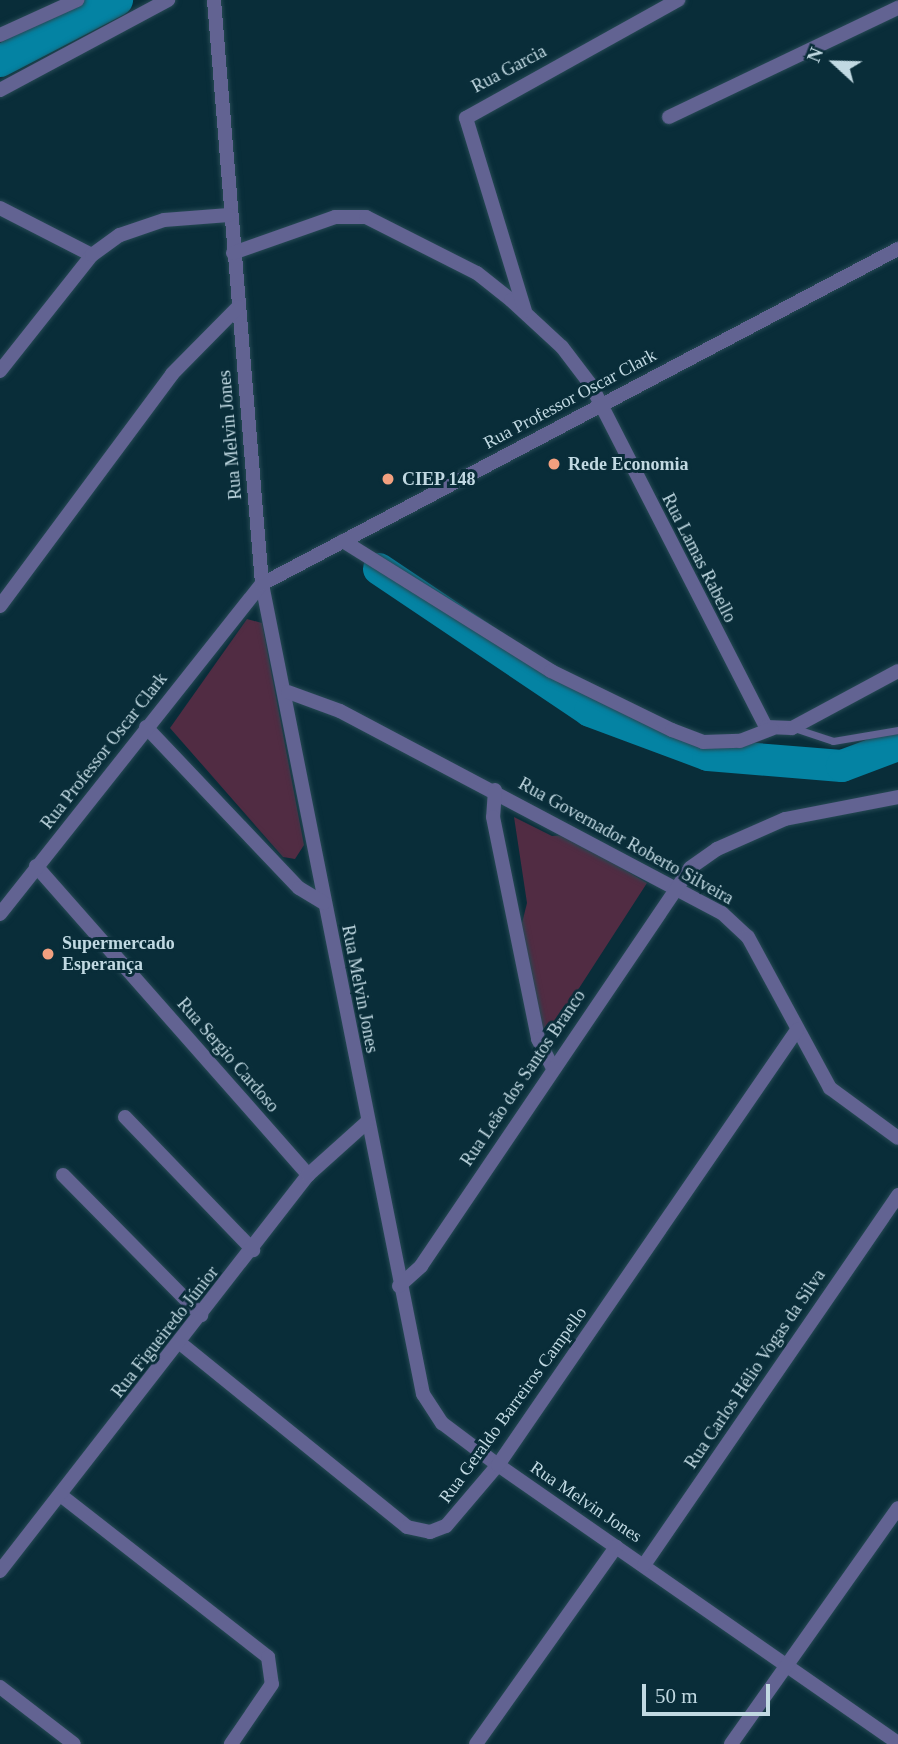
<!DOCTYPE html>
<html>
<head>
<meta charset="utf-8">
<style>
  body { margin:0 }
  #map { position:relative; width:898px; height:1744px; overflow:hidden; background:#092d39; font-family:"Times New Roman",serif }
  div>[style] { position:absolute }
  .green>* { inset:0; background:#512c43 }
  .river>* { height:32px; margin:-16px; padding:0 16px; transform-origin:16px; border-radius:16px; background:#0483a3 }
  .roads { filter:drop-shadow(0 0 2px #264954) drop-shadow(0 0 2px #264954) }
  .lane>* { height:7px; margin:-3.5px; padding:0 3.5px; transform-origin:3.5px; border-radius:3.5px; background:#626392 }
  .street>* { height:14px; margin:-7px; padding:0 7px; transform-origin:7px; border-radius:7px; background:#626392 }
  .dots>* { width:19px; height:19px; translate:-50% -50%; box-sizing:border-box; border:4px solid #092d39; border-radius:50% }
  span { translate:-50% -50%; white-space:nowrap; text-align:center; line-height:1.15; -webkit-text-stroke:6px #092d39; paint-order:stroke }
  .street-label { font-size:18px; color:#c1d9e2 }
  .poi-label { font-size:18px; color:#c1d9e2; font-weight:700 }
  .left { translate:0 -50%; text-align:left }
  .north { position:absolute; left:800px; top:28px; width:70px; height:70px; -webkit-text-stroke:5px #092d39; paint-order:stroke; rotate:292deg; font-size:19px; font-weight:700; line-height:28px; text-align:center; color:#c1d9e2 }
  .north::after { content:''; display:block; margin:auto; width:24px; height:32px; background:#c1d9e2; clip-path:polygon(50% 0,100% 100%,50% 72%,0 100%) }
  .scale { position:absolute; left:642px; top:1684px; width:128px; height:32px; box-sizing:border-box; border:4px solid #c1d9e2; border-top:0; padding-left:9px; font-size:21px; line-height:24px; white-space:nowrap; color:#c1d9e2; -webkit-text-stroke:5px #092d39; paint-order:stroke }
</style>
</head>
<body>
<div id="map">
  <div class="green">
    <i style="clip-path:polygon(247px 619px,262px 623px,304px 845px,295px 859px,283px 857px,170px 728px)"></i>
    <i style="clip-path:polygon(514px 817px,552px 836px,566px 835px,647px 883px,552px 1030px,540px 1027px,521px 927px,527px 903px)"></i>
  </div>
  <div class="river">
    <i style="left:0;top:61px;width:132px;rotate:-27.5deg"></i>
    <i style="left:379px;top:569px;width:254px;rotate:33.9deg"></i>
    <i style="left:590px;top:711px;width:126px;rotate:20.4deg"></i>
    <i style="left:708px;top:755px;width:134px;rotate:4.7deg"></i>
    <i style="left:842px;top:766px;width:60px;rotate:-20.6deg"></i>
  </div>
  <div class="roads">
    <div class="lane">
      <i style="left:794px;top:728px;width:41px;rotate:18.4deg"></i>
      <i style="left:833px;top:741px;width:66px;rotate:-9.6deg"></i>
    </div>
    <div class="street">
      <i style="left:214px;top:0;width:586px;rotate:85.3deg"></i>
      <i style="left:262px;top:584px;width:826px;rotate:78.76deg"></i>
      <i style="left:423px;top:1394px;width:35px;rotate:57deg"></i>
      <i style="left:442px;top:1423px;width:70px;rotate:36.9deg"></i>
      <i style="left:498px;top:1465px;width:487px;rotate:34.8deg"></i>
      <i style="left:0;top:35px;width:85px;rotate:-24.4deg"></i>
      <i style="left:0;top:90px;width:191px;rotate:-28.2deg"></i>
      <i style="left:669px;top:117px;width:254px;rotate:-25.5deg"></i>
      <i style="left:0;top:208px;width:103px;rotate:27.1deg"></i>
      <i style="left:233px;top:253px;width:108px;rotate:-19.4deg"></i>
      <i style="left:335px;top:217px;width:31px"></i>
      <i style="left:366px;top:217px;width:124px;rotate:26.8deg"></i>
      <i style="left:477px;top:273px;width:43px;rotate:38.5deg"></i>
      <i style="left:511px;top:300px;width:69px;rotate:42.7deg"></i>
      <i style="left:562px;top:347px;width:48px;rotate:52.7deg"></i>
      <i style="left:591px;top:385px;width:384px;rotate:62.9deg"></i>
      <i style="left:766px;top:727px;width:26px;rotate:2deg"></i>
      <i style="left:792px;top:728px;width:120px;rotate:-28.3deg"></i>
      <i style="left:525px;top:311px;width:202px;rotate:-107deg"></i>
      <i style="left:466px;top:118px;width:243px;rotate:-29.1deg"></i>
      <i style="left:0;top:371px;width:148px;rotate:-51.6deg"></i>
      <i style="left:92px;top:255px;width:34px;rotate:-36deg"></i>
      <i style="left:120px;top:235px;width:46px;rotate:-18.8deg"></i>
      <i style="left:164px;top:220px;width:65px;rotate:-4.4deg"></i>
      <i style="left:343px;top:541px;width:245px;rotate:32deg"></i>
      <i style="left:551px;top:671px;width:135px;rotate:26deg"></i>
      <i style="left:672px;top:730px;width:33px;rotate:21deg"></i>
      <i style="left:703px;top:742px;width:37px;rotate:-2deg"></i>
      <i style="left:740px;top:741px;width:34px;rotate:-21deg"></i>
      <i style="left:0;top:606px;width:289px;rotate:-53.4deg"></i>
      <i style="left:172px;top:374px;width:94px;rotate:-45.4deg"></i>
      <i style="left:288px;top:692px;width:55px;rotate:20.1deg"></i>
      <i style="left:340px;top:711px;width:432px;rotate:27.9deg"></i>
      <i style="left:722px;top:913px;width:35px;rotate:43deg"></i>
      <i style="left:748px;top:937px;width:172px;rotate:61.5deg"></i>
      <i style="left:830px;top:1088px;width:84px;rotate:36.3deg"></i>
      <i style="left:146px;top:727px;width:222px;rotate:46.5deg"></i>
      <i style="left:299px;top:888px;width:29px;rotate:31deg"></i>
      <i style="left:495px;top:790px;width:27px;rotate:94deg"></i>
      <i style="left:493px;top:817px;width:227px;rotate:78.5deg"></i>
      <i style="left:538px;top:1039px;width:33px;rotate:63deg"></i>
      <i style="left:36px;top:866px;width:412px;rotate:48.6deg"></i>
      <i style="left:0;top:914px;width:421px;rotate:-51.6deg"></i>
      <i style="left:262px;top:584px;width:719px;rotate:-27.78deg"></i>
      <i style="left:125px;top:1117px;width:185px;rotate:46.1deg"></i>
      <i style="left:63px;top:1175px;width:197px;rotate:45.4deg"></i>
      <i style="left:399px;top:1286px;width:30px;rotate:-42deg"></i>
      <i style="left:421px;top:1266px;width:480px;rotate:-55.9deg"></i>
      <i style="left:690px;top:868px;width:33px;rotate:-35deg"></i>
      <i style="left:717px;top:849px;width:74px;rotate:-23.8deg"></i>
      <i style="left:785px;top:819px;width:115px;rotate:-11deg"></i>
      <i style="left:180px;top:1343px;width:292px;rotate:39deg"></i>
      <i style="left:407px;top:1527px;width:24px;rotate:12deg"></i>
      <i style="left:430px;top:1532px;width:17px;rotate:-21deg"></i>
      <i style="left:446px;top:1526px;width:80px;rotate:-49.6deg"></i>
      <i style="left:498px;top:1465px;width:528px;rotate:-55.5deg"></i>
      <i style="left:63px;top:1497px;width:260px;rotate:38deg"></i>
      <i style="left:268px;top:1657px;width:27px;rotate:82deg"></i>
      <i style="left:272px;top:1684px;width:73px;rotate:124.3deg"></i>
      <i style="left:644px;top:1565px;width:449px;rotate:-55.5deg"></i>
      <i style="left:0;top:1571px;width:502px;rotate:-52.13deg"></i>
      <i style="left:308px;top:1175px;width:78px;rotate:-41.9deg"></i>
      <i style="left:0;top:1687px;width:93px;rotate:37.6deg"></i>
      <i style="left:476px;top:1744px;width:242px;rotate:-54.6deg"></i>
      <i style="left:731px;top:1744px;width:289px;rotate:-54.7deg"></i>
    </div>
  </div>
  <div class="dots">
    <i style="left:554px;top:464px;background:#f2a07f"></i>
    <i style="left:388px;top:479px;background:#f2a07f"></i>
    <i style="left:48px;top:954px;background:#f2a07f"></i>
  </div>
  <div class="street-label">
    <span style="left:509px;top:69px;rotate:-28deg">Rua Garcia</span>
    <span style="left:570px;top:399px;rotate:-28deg">Rua Professor Oscar Clark</span>
    <span style="left:230px;top:435px;rotate:-95deg">Rua Melvin Jones</span>
    <span style="left:699px;top:558px;rotate:63deg">Rua Lamas Rabello</span>
    <span style="left:104px;top:751px;rotate:-52deg">Rua Professor Oscar Clark</span>
    <span style="left:626px;top:841px;rotate:29deg">Rua Governador Roberto Silveira</span>
    <span style="left:360px;top:989px;rotate:79deg">Rua Melvin Jones</span>
    <span style="left:228px;top:1055px;rotate:49deg">Rua Sergio Cardoso</span>
    <span style="left:523px;top:1078px;rotate:-56deg">Rua Leão dos Santos Branco</span>
    <span style="left:165px;top:1332px;rotate:-52deg">Rua Figueiredo Júnior</span>
    <span style="left:755px;top:1369px;rotate:-56deg">Rua Carlos Hélio Vogas da Silva</span>
    <span style="left:513px;top:1405px;rotate:-54deg">Rua Geraldo Barreiros Campello</span>
    <span style="left:586px;top:1502px;rotate:34deg">Rua Melvin Jones</span>
  </div>
  <div class="poi-label">
    <span class="left" style="left:568px;top:464px">Rede Economia</span>
    <span class="left" style="left:402px;top:479px">CIEP 148</span>
    <span class="left" style="left:62px;top:954px">Supermercado<br>Esperança</span>
  </div>
  <div class="north">N</div>
  <div class="scale">50 m</div>
</div>
</body>
</html>
